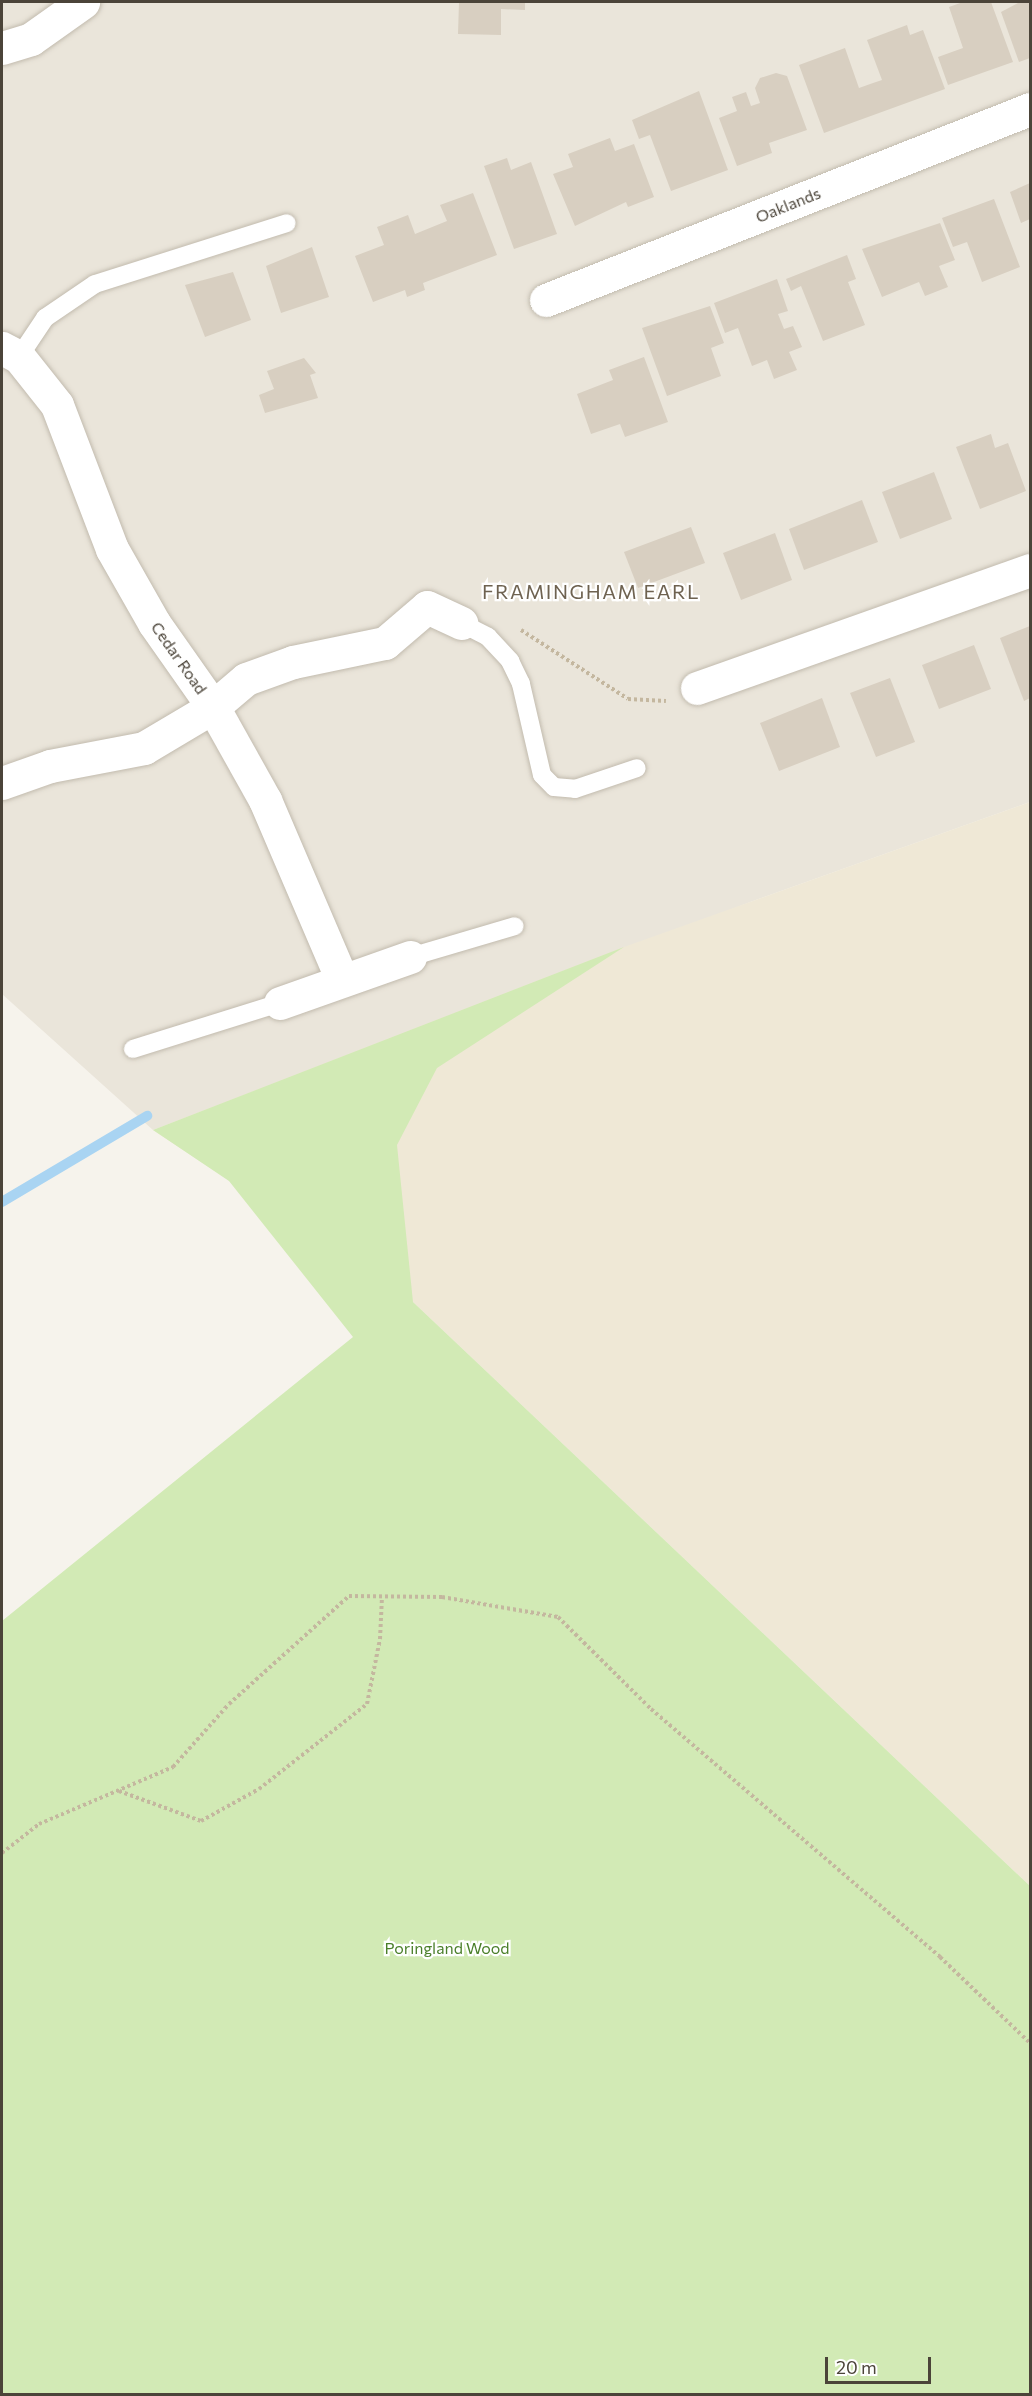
<!DOCTYPE html>
<html>
<head>
<meta charset="utf-8">
<style>
  body { margin:0 }
  #map { position:relative; width:1032px; height:2396px; overflow:hidden; background:#f6f3ec; font-family:Commissioner,sans-serif }
  div>[style] { position:absolute }
  .residential>* { inset:0; background:#eae5da }
  .education>* { inset:0; background:#efe8d6 }
  .green>* { inset:0; background:#d2eab5 }
  .stream>* { height:10px; margin:-5px; padding:0 5px; transform-origin:5px; border-radius:5px; background:#a9d4f2 }
  .building>* { inset:0; background:#d8cfc1 }
  .path>* { height:4px; margin-top:-2px; transform-origin:0; background:repeating-linear-gradient(90deg,#c4b79f 0 3px,transparent 0 6px) }
  .roads { filter:drop-shadow(0 0 2px #c2bbae) drop-shadow(0 0 2px #c2bbae) }
  .service>* { height:18px; margin:-9px; padding:0 9px; transform-origin:9px; border-radius:9px; background:#fff }
  .minor>* { height:33px; margin:-16.5px; padding:0 16.5px; transform-origin:16.5px; border-radius:16.5px; background:#fff }
  span { translate:-50% -50%; white-space:nowrap; text-align:center; line-height:1.15; -webkit-text-stroke:4.5px #fff; paint-order:stroke }
  .street-label { font-size:16px; color:#4b4439 }
  .park-label { font-size:16px; color:#4a7f2a }
  .quarter-label { font-size:20px; color:#6e6250; letter-spacing:1.5px }
  .frame { position:absolute; inset:0; border:3px solid #4b4439; pointer-events:none }
  .scale { position:absolute; left:825px; top:2357px; width:106px; height:27px; box-sizing:border-box; border:3px solid #4b4439; border-top:0; padding-left:8px; font-size:18px; line-height:21px; white-space:nowrap; color:#4b4439; -webkit-text-stroke:4px #fff; paint-order:stroke }
</style>
</head>
<body>
<div id="map">
  <div class="residential">
    <i style="clip-path:polygon(2px 2px,1030px 2px,1030px 802px,753px 901px,153px 1130px,2px 994px)"></i>
  </div>
  <div class="education">
    <i style="clip-path:polygon(1030px 802px,1030px 1886px,413px 1302px,153px 1130px,624px 947px)"></i>
  </div>
  <div class="green">
    <i style="clip-path:polygon(624px 947px,437px 1068px,397px 1145px,413px 1302px,1030px 1886px,1030px 2394px,2px 2394px,2px 1621px,353px 1337px,229px 1181px,153px 1130px)"></i>
  </div>
  <div class="stream">
    <i style="left:2px;top:1202px;width:169px;rotate:-30.7deg"></i>
  </div>
  <div class="building">
    <i style="clip-path:polygon(459px 2px,525px 2px,525px 10px,501px 9px,501px 35px,458px 34px)"></i>
    <i style="clip-path:polygon(963px 2px,991px 2px,1013px 62px,948px 85px,938px 57px,963px 48px,949px 7px)"></i>
    <i style="clip-path:polygon(1020px 2px,1030px 2px,1030px 58px,1019px 62px,1001px 12px)"></i>
    <i style="clip-path:polygon(907px 25px,910px 35px,923px 30px,945px 89px,824px 133px,799px 65px,845px 48px,859px 88px,873px 83px,882px 80px,867px 40px)"></i>
    <i style="clip-path:polygon(776px 73px,787px 76px,807px 130px,769px 143px,772px 153px,737px 166px,719px 118px,737px 111px,732px 97px,746px 92px,751px 106px,760px 103px,755px 88px,760px 78px)"></i>
    <i style="clip-path:polygon(699px 91px,728px 170px,671px 191px,650px 135px,639px 139px,632px 120px)"></i>
    <i style="clip-path:polygon(610px 138px,615px 151px,634px 144px,654px 197px,628px 207px,626px 202px,575px 226px,553px 174px,573px 167px,568px 154px)"></i>
    <i style="clip-path:polygon(507px 158px,511px 170px,531px 162px,557px 234px,514px 249px,484px 166px)"></i>
    <i style="clip-path:polygon(1030px 183px,1030px 219px,1021px 223px,1010px 192px)"></i>
    <i style="clip-path:polygon(473px 193px,497px 255px,423px 283px,425px 290px,407px 297px,405px 290px,373px 302px,355px 256px,384px 245px,377px 227px,408px 215px,415px 234px,447px 221px,440px 205px)"></i>
    <i style="clip-path:polygon(994px 199px,1020px 267px,982px 282px,967px 242px,953px 247px,942px 218px)"></i>
    <i style="clip-path:polygon(940px 223px,955px 260px,939px 266px,948px 287px,925px 296px,919px 282px,882px 297px,862px 249px)"></i>
    <i style="clip-path:polygon(312px 247px,329px 297px,281px 313px,266px 266px)"></i>
    <i style="clip-path:polygon(847px 255px,856px 279px,848px 282px,865px 325px,823px 341px,801px 286px,791px 291px,786px 279px)"></i>
    <i style="clip-path:polygon(233px 272px,251px 320px,205px 337px,185px 285px)"></i>
    <i style="clip-path:polygon(777px 279px,788px 311px,778px 314px,784px 329px,793px 326px,802px 347px,789px 352px,797px 370px,774px 379px,767px 360px,752px 366px,738px 328px,725px 333px,714px 303px)"></i>
    <i style="clip-path:polygon(710px 306px,724px 343px,711px 348px,721px 376px,667px 396px,642px 328px)"></i>
    <i style="clip-path:polygon(644px 357px,668px 422px,625px 437px,620px 424px,591px 434px,577px 394px,613px 380px,609px 370px)"></i>
    <i style="clip-path:polygon(304px 358px,316px 373px,310px 375px,318px 398px,265px 413px,259px 395px,274px 389px,267px 371px)"></i>
    <i style="clip-path:polygon(991px 434px,995px 448px,1008px 443px,1026px 491px,980px 509px,956px 447px)"></i>
    <i style="clip-path:polygon(934px 472px,952px 519px,900px 539px,882px 492px)"></i>
    <i style="clip-path:polygon(862px 500px,878px 542px,804px 570px,789px 529px)"></i>
    <i style="clip-path:polygon(691px 527px,705px 563px,638px 588px,624px 552px)"></i>
    <i style="clip-path:polygon(775px 533px,792px 580px,741px 600px,723px 553px)"></i>
    <i style="clip-path:polygon(1030px 626px,1030px 698px,1024px 701px,1000px 638px)"></i>
    <i style="clip-path:polygon(974px 645px,991px 689px,939px 709px,922px 665px)"></i>
    <i style="clip-path:polygon(890px 678px,915px 742px,876px 757px,850px 693px)"></i>
    <i style="clip-path:polygon(822px 698px,840px 747px,779px 771px,760px 723px)"></i>
  </div>
  <div class="path">
    <i style="left:521px;top:630px;width:127px;rotate:32.8deg"></i>
    <i style="left:628px;top:699px;width:38px;rotate:3deg"></i>
    <i style="left:119px;top:1791px;width:87px;rotate:20.1deg"></i>
    <i style="left:201px;top:1821px;width:66px;rotate:-28.9deg"></i>
    <i style="left:259px;top:1789px;width:137px;rotate:-38.2deg"></i>
    <i style="left:367px;top:1704px;width:66px;rotate:-78.7deg"></i>
    <i style="left:380px;top:1639px;width:42px;rotate:-87.3deg"></i>
    <i style="left:2px;top:1853px;width:47px;rotate:-38.1deg"></i>
    <i style="left:39px;top:1824px;width:146px;rotate:-23deg"></i>
    <i style="left:173px;top:1767px;width:84px;rotate:-48.4deg"></i>
    <i style="left:229px;top:1704px;width:161px;rotate:-42deg"></i>
    <i style="left:349px;top:1596px;width:93px;rotate:0.6deg"></i>
    <i style="left:442px;top:1597px;width:118px;rotate:9.8deg"></i>
    <i style="left:558px;top:1617px;width:131px;rotate:44.7deg"></i>
    <i style="left:651px;top:1709px;width:381px;rotate:40.6deg"></i>
    <i style="left:940px;top:1957px;width:124px;rotate:43.7deg"></i>
  </div>
  <div class="roads">
    <div class="service">
      <i style="left:19px;top:357px;width:47px;rotate:-56.3deg"></i>
      <i style="left:45px;top:318px;width:60px;rotate:-34.2deg"></i>
      <i style="left:95px;top:284px;width:201px;rotate:-17.6deg"></i>
      <i style="left:461px;top:623px;width:30px;rotate:27deg"></i>
      <i style="left:488px;top:637px;width:33px;rotate:47deg"></i>
      <i style="left:510px;top:661px;width:25px;rotate:64deg"></i>
      <i style="left:521px;top:684px;width:93px;rotate:77deg"></i>
      <i style="left:542px;top:775px;width:17px;rotate:45deg"></i>
      <i style="left:554px;top:787px;width:21px;rotate:5deg"></i>
      <i style="left:575px;top:789px;width:65px;rotate:-18.7deg"></i>
      <i style="left:410px;top:957px;width:109px;rotate:-16.4deg"></i>
      <i style="left:133px;top:1049px;width:154px;rotate:-17.4deg"></i>
    </div>
    <div class="minor">
      <i style="left:2px;top:48px;width:30px;rotate:-17deg"></i>
      <i style="left:31px;top:39px;width:64px;rotate:-35.4deg"></i>
      <i style="left:546px;top:300px;width:520px;rotate:-21.54deg"></i>
      <i style="left:2px;top:348px;width:19px;rotate:28deg"></i>
      <i style="left:19px;top:357px;width:61px;rotate:51.6deg"></i>
      <i style="left:57px;top:405px;width:154px;rotate:69.1deg"></i>
      <i style="left:112px;top:549px;width:85px;rotate:60.4deg"></i>
      <i style="left:154px;top:623px;width:103px;rotate:54.9deg"></i>
      <i style="left:213px;top:707px;width:107px;rotate:60.8deg"></i>
      <i style="left:265px;top:800px;width:196px;rotate:66.8deg"></i>
      <i style="left:697px;top:688px;width:353px;rotate:-19.5deg"></i>
      <i style="left:2px;top:783px;width:51px;rotate:-19.5deg"></i>
      <i style="left:50px;top:766px;width:96px;rotate:-10.8deg"></i>
      <i style="left:144px;top:748px;width:80px;rotate:-30.7deg"></i>
      <i style="left:213px;top:707px;width:43px;rotate:-40.3deg"></i>
      <i style="left:246px;top:679px;width:50px;rotate:-19.9deg"></i>
      <i style="left:293px;top:662px;width:94px;rotate:-11.7deg"></i>
      <i style="left:385px;top:643px;width:55px;rotate:-40.6deg"></i>
      <i style="left:427px;top:607px;width:38px;rotate:25deg"></i>
      <i style="left:280px;top:1003px;width:138px;rotate:-19.5deg"></i>
    </div>
  </div>
  <div class="street-label">
    <span style="left:788px;top:205px;rotate:-22deg">Oaklands</span>
    <span style="left:179px;top:658px;rotate:55deg">Cedar Road</span>
  </div>
  <div class="park-label">
    <span style="left:447px;top:1948px">Poringland Wood</span>
  </div>
  <div class="quarter-label">
    <span style="left:591px;top:591px">FRAMINGHAM EARL</span>
  </div>
  <div class="frame"></div>
  <div class="scale">20 m</div>
</div>
</body>
</html>
